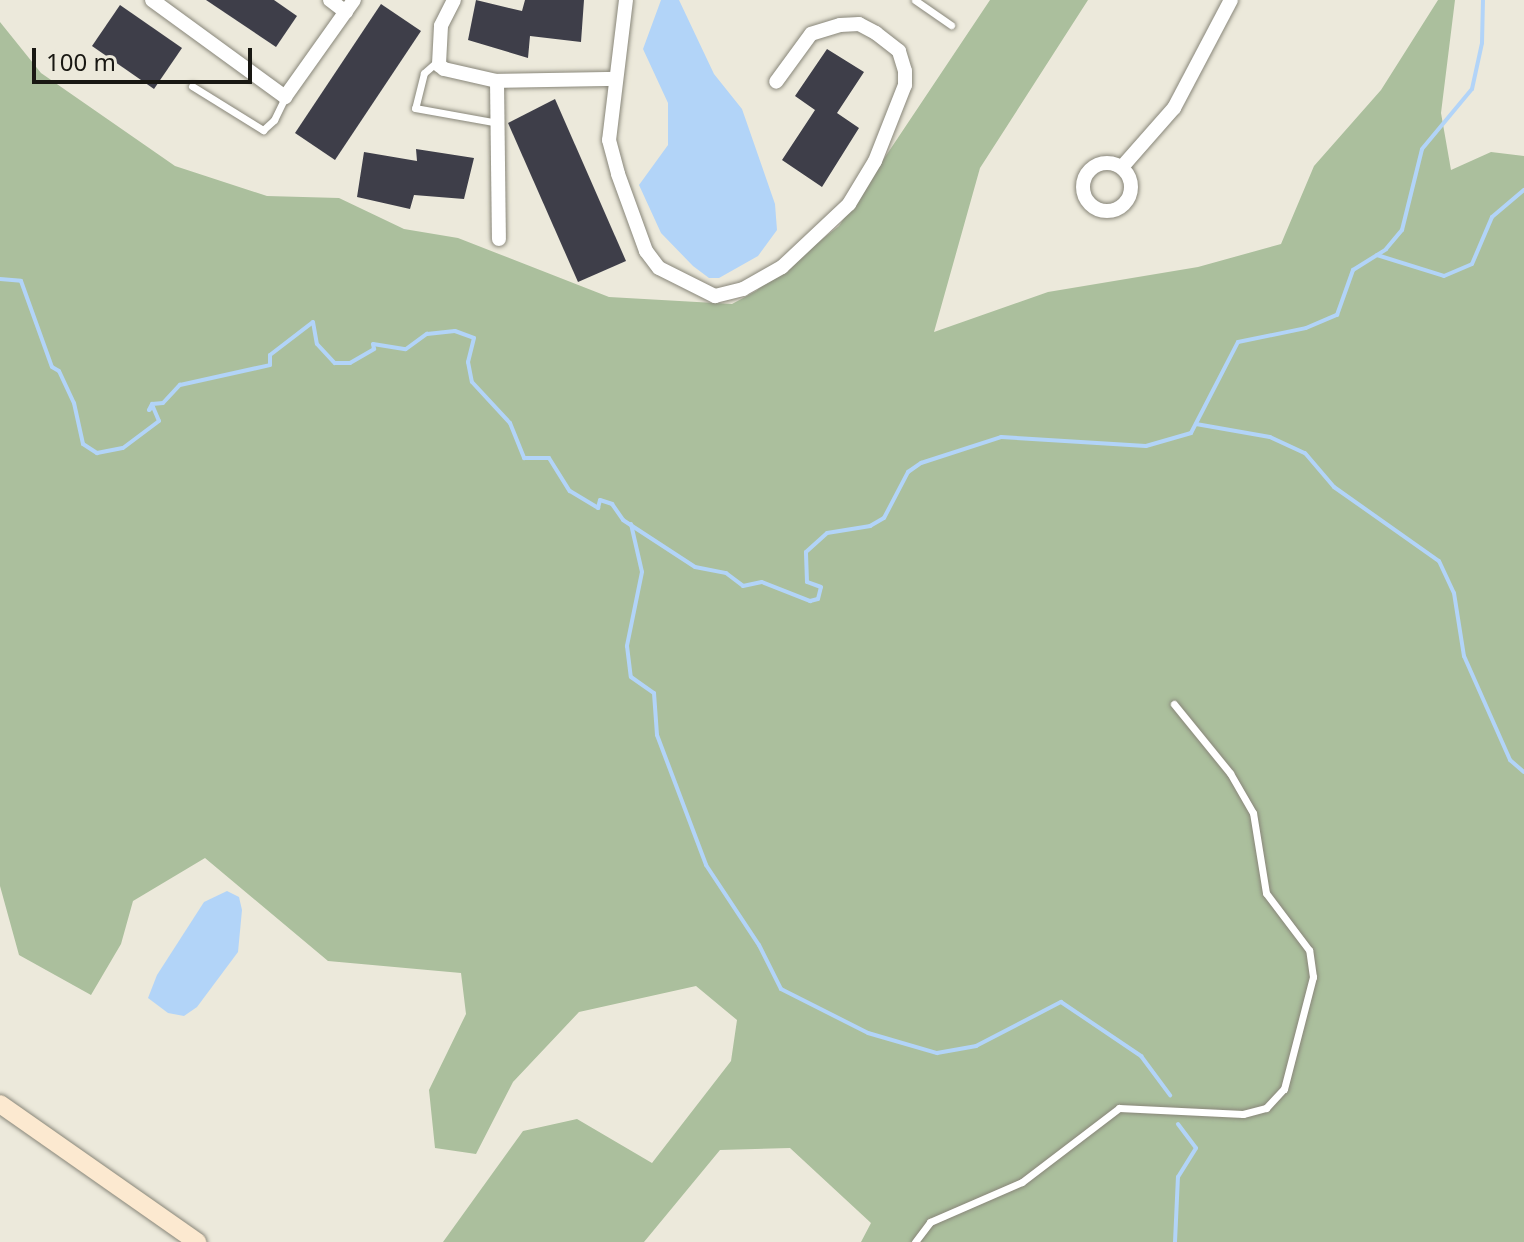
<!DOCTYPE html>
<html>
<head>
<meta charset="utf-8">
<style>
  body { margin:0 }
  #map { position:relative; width:1524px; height:1242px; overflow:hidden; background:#ece9db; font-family:"Noto Sans",sans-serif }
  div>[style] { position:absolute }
  .green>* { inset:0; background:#abbf9d }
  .water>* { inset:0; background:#b2d4f8 }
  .stream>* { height:4px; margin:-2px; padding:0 2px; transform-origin:2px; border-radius:2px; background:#b2d4f8 }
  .building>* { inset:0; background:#3e3e49 }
  .roads { filter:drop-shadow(0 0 2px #888679) drop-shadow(0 0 2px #888679) }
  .lane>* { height:7px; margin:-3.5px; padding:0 3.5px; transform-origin:3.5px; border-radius:3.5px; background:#fff }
  .street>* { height:14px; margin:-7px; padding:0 7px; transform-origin:7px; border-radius:7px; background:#fff }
  .street>.ring { margin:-7px; padding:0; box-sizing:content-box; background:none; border:14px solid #fff; border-radius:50% }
  .secondary>* { height:18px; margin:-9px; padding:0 9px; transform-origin:9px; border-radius:9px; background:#fce9d0 }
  span { translate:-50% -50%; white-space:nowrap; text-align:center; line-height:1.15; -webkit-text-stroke:8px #ece9db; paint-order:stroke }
  .scale { position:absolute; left:32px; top:48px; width:220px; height:36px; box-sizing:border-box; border:4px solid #191813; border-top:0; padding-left:10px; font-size:24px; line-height:28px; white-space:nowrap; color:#191813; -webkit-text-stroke:6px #ece9db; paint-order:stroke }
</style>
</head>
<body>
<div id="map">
  <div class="green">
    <i style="clip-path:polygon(990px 0,1088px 0,980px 168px,934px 332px,1048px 292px,1198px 267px,1281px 244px,1314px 166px,1381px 90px,1438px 0,1455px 0,1441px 113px,1451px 170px,1491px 152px,1524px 156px,1524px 1242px,861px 1242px,871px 1223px,790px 1148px,720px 1150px,644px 1242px,443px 1242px,523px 1131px,577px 1119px,652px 1163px,731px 1061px,737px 1020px,696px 986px,579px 1012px,513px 1082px,476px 1154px,435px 1148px,429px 1090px,466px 1014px,461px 973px,328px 961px,205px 858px,133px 901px,121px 944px,91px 995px,19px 955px,0 886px,0 22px,41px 73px,175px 166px,267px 196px,339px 198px,404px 229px,458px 238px,609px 297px,732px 304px,756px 291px,839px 226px)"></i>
  </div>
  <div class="water">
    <i style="clip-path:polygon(661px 0,679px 0,714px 74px,742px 109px,775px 204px,777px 230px,758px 256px,719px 278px,709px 278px,693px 266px,661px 233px,639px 185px,668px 145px,668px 103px,643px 49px)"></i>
    <i style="clip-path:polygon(227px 891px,239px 897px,242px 910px,238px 952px,197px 1007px,184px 1016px,168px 1013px,148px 998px,157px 975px,204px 902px)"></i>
  </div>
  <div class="stream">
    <i style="left:1377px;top:255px;width:70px;rotate:17.4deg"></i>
    <i style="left:1444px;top:276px;width:30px;rotate:-23deg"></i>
    <i style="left:1472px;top:264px;width:51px;rotate:-66.9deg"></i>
    <i style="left:1492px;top:217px;width:42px;rotate:-40.2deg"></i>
    <i style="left:0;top:279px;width:21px;rotate:5deg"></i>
    <i style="left:21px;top:281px;width:91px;rotate:70.2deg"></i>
    <i style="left:52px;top:367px;width:8px;rotate:30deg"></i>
    <i style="left:59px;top:371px;width:35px;rotate:65deg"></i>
    <i style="left:74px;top:403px;width:42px;rotate:77.6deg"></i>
    <i style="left:83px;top:444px;width:17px;rotate:33deg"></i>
    <i style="left:97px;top:453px;width:26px;rotate:-11deg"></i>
    <i style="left:123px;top:448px;width:45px;rotate:-36.9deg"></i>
    <i style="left:159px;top:421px;width:15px;rotate:-113deg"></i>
    <i style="left:153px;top:407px;width:5px;rotate:143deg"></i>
    <i style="left:149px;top:410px;width:7px;rotate:-63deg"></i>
    <i style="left:152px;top:404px;width:11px;rotate:-5deg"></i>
    <i style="left:163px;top:403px;width:25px;rotate:-47deg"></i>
    <i style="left:180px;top:385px;width:92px;rotate:-12.5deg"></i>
    <i style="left:270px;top:365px;width:10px;rotate:-90deg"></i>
    <i style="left:270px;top:355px;width:54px;rotate:-37.5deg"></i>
    <i style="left:313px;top:322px;width:22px;rotate:80deg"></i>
    <i style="left:317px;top:344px;width:26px;rotate:47deg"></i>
    <i style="left:335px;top:363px;width:15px"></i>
    <i style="left:350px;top:363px;width:28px;rotate:-30deg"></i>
    <i style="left:374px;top:349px;width:5px;rotate:-101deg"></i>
    <i style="left:373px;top:344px;width:33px;rotate:9deg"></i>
    <i style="left:406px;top:349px;width:26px;rotate:-36deg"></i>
    <i style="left:427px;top:334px;width:28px;rotate:-6deg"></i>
    <i style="left:455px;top:331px;width:20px;rotate:20deg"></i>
    <i style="left:474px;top:338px;width:25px;rotate:104deg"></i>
    <i style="left:468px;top:362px;width:20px;rotate:79deg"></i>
    <i style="left:472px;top:382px;width:56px;rotate:47.2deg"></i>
    <i style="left:510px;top:423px;width:38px;rotate:68deg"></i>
    <i style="left:524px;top:458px;width:25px"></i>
    <i style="left:549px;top:458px;width:39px;rotate:58deg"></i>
    <i style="left:570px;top:491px;width:33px;rotate:31deg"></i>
    <i style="left:598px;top:508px;width:8px;rotate:-76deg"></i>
    <i style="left:600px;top:500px;width:13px;rotate:18deg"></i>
    <i style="left:612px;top:504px;width:19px;rotate:55deg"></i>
    <i style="left:623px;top:520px;width:86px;rotate:33.1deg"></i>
    <i style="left:695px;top:567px;width:32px;rotate:11deg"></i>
    <i style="left:726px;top:573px;width:21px;rotate:37deg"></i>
    <i style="left:743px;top:586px;width:19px;rotate:-12deg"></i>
    <i style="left:762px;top:582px;width:52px;rotate:21.6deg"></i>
    <i style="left:810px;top:601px;width:8px;rotate:-14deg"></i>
    <i style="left:818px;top:599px;width:12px;rotate:-76deg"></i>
    <i style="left:821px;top:587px;width:15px;rotate:-160deg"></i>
    <i style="left:807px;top:582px;width:30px;rotate:-92deg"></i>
    <i style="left:806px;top:552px;width:28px;rotate:-42deg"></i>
    <i style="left:827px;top:533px;width:44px;rotate:-9.2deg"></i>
    <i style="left:870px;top:526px;width:16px;rotate:-30deg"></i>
    <i style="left:884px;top:518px;width:52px;rotate:-62.4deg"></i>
    <i style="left:908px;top:472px;width:16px;rotate:-35deg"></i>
    <i style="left:921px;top:463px;width:84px;rotate:-18deg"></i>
    <i style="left:1001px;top:437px;width:145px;rotate:3.6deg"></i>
    <i style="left:1146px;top:446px;width:47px;rotate:-16.1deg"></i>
    <i style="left:1191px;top:433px;width:102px;rotate:-62.7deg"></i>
    <i style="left:1238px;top:342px;width:69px;rotate:-11.6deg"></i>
    <i style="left:1306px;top:328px;width:34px;rotate:-23deg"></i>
    <i style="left:1337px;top:315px;width:48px;rotate:-70.4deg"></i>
    <i style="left:1353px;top:270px;width:39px;rotate:-32deg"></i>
    <i style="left:1386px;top:249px;width:25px;rotate:-50deg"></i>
    <i style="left:1402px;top:230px;width:83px;rotate:-76.1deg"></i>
    <i style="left:1422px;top:149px;width:78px;rotate:-50.2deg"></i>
    <i style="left:1472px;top:89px;width:47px;rotate:-77.7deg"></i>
    <i style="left:1482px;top:43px;width:43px;rotate:-88.7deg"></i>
    <i style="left:1196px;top:424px;width:75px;rotate:10deg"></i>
    <i style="left:1270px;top:437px;width:38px;rotate:25deg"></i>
    <i style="left:1305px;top:453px;width:45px;rotate:49.5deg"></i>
    <i style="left:1334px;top:487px;width:128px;rotate:35.2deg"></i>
    <i style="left:1439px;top:561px;width:35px;rotate:65deg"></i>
    <i style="left:1454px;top:593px;width:64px;rotate:81deg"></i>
    <i style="left:1464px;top:656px;width:114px;rotate:66.1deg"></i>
    <i style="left:1510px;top:760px;width:18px;rotate:41deg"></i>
    <i style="left:631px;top:524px;width:49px;rotate:77.1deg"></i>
    <i style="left:642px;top:572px;width:76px;rotate:101.5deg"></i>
    <i style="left:627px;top:646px;width:31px;rotate:83deg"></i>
    <i style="left:631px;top:677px;width:28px;rotate:35deg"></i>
    <i style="left:654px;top:693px;width:42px;rotate:85.9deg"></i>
    <i style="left:657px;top:735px;width:139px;rotate:69.3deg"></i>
    <i style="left:706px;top:865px;width:96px;rotate:56.5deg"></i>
    <i style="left:759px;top:945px;width:49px;rotate:63.4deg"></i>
    <i style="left:781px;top:989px;width:97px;rotate:26.8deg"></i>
    <i style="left:868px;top:1033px;width:72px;rotate:16.2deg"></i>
    <i style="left:937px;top:1053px;width:40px;rotate:-10deg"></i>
    <i style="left:976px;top:1046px;width:96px;rotate:-27.4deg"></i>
    <i style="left:1061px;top:1002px;width:97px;rotate:34deg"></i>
    <i style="left:1141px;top:1056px;width:49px;rotate:53.4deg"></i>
    <i style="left:1175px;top:1242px;width:65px;rotate:-87.4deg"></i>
    <i style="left:1178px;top:1177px;width:34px;rotate:-58deg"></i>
    <i style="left:1196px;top:1148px;width:30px;rotate:-127deg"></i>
  </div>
  <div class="building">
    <i style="clip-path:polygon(206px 0,274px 0,297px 16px,276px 47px)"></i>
    <i style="clip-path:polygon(476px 0,522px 11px,525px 0,584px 0,581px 42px,530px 36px,528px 58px,468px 40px)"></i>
    <i style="clip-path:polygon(381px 4px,421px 31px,335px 160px,295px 133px)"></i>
    <i style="clip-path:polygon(120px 5px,182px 48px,154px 89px,92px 46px)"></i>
    <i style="clip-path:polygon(827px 49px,864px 72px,837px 113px,859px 128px,822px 187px,782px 160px,815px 110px,795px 96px)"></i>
    <i style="clip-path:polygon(555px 99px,626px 261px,578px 282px,508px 123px)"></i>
    <i style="clip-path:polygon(416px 149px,474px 158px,464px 199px,414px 195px,410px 209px,357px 197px,364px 152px,417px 161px)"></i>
  </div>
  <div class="roads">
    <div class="lane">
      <i style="left:915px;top:0;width:44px;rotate:34.8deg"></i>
      <i style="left:439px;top:60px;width:20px;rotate:139deg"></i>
      <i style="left:424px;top:73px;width:36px;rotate:104deg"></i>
      <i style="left:415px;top:108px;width:84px;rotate:10.2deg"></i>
      <i style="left:192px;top:86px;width:84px;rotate:31.8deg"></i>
      <i style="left:263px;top:130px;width:15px;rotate:-42deg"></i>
      <i style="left:274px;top:120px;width:25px;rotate:-64deg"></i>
      <i style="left:915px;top:1242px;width:25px;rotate:-53deg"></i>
      <i style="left:930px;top:1222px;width:100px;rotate:-23.5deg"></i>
      <i style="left:1022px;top:1182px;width:122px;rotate:-37.3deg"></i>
      <i style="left:1119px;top:1108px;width:124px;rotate:2.8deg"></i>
      <i style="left:1243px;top:1114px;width:24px;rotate:-15deg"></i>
      <i style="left:1266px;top:1108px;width:26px;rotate:-47deg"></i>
      <i style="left:1284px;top:1089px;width:116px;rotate:-75.5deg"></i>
      <i style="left:1313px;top:977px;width:27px;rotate:-98deg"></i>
      <i style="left:1309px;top:950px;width:71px;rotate:-127deg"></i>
      <i style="left:1266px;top:893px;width:81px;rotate:-99.2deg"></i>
      <i style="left:1253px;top:813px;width:46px;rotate:-119.9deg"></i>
      <i style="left:1230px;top:773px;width:89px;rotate:-129.1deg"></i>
    </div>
    <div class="street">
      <i style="left:152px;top:0;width:165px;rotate:36.1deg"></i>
      <i style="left:285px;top:97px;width:119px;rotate:-54.6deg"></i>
      <i style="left:330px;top:0;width:20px;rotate:37deg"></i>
      <i style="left:454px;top:0;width:29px;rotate:117deg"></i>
      <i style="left:441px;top:26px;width:39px;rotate:93deg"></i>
      <i style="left:439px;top:65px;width:6px;rotate:39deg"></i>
      <i style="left:444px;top:69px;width:54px;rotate:12.8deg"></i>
      <i style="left:497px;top:81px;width:117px;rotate:-1deg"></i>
      <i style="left:626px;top:0;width:141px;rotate:96.9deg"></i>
      <i style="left:609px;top:140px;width:35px;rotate:75deg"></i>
      <i style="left:618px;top:174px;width:82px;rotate:70deg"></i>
      <i style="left:646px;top:251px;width:21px;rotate:53deg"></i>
      <i style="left:659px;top:268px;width:63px;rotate:26.6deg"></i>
      <i style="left:715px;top:296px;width:29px;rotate:-14deg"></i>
      <i style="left:743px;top:289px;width:45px;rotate:-29.4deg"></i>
      <i style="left:782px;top:267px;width:92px;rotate:-43.2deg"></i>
      <i style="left:849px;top:204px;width:50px;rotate:-58.8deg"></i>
      <i style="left:875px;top:161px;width:82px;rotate:-68.5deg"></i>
      <i style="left:905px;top:85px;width:14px;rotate:-90deg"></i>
      <i style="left:905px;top:71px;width:21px;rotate:-107deg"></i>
      <i style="left:899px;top:51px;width:29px;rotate:-142deg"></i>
      <i style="left:876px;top:33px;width:19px;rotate:-152deg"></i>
      <i style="left:859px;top:24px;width:19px;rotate:177deg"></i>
      <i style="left:840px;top:25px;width:30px;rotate:163deg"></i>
      <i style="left:811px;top:34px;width:59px;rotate:126.1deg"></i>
      <i style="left:497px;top:81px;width:158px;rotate:89.3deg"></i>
      <i class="ring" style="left:1083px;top:163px;width:34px;height:34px"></i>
      <i style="left:1122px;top:167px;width:79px;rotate:-48.6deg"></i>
      <i style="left:1174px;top:108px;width:122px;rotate:-62.2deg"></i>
    </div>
    <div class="secondary">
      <i style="left:0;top:1104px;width:241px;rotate:35deg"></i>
    </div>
  </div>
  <div class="scale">100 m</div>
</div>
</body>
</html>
